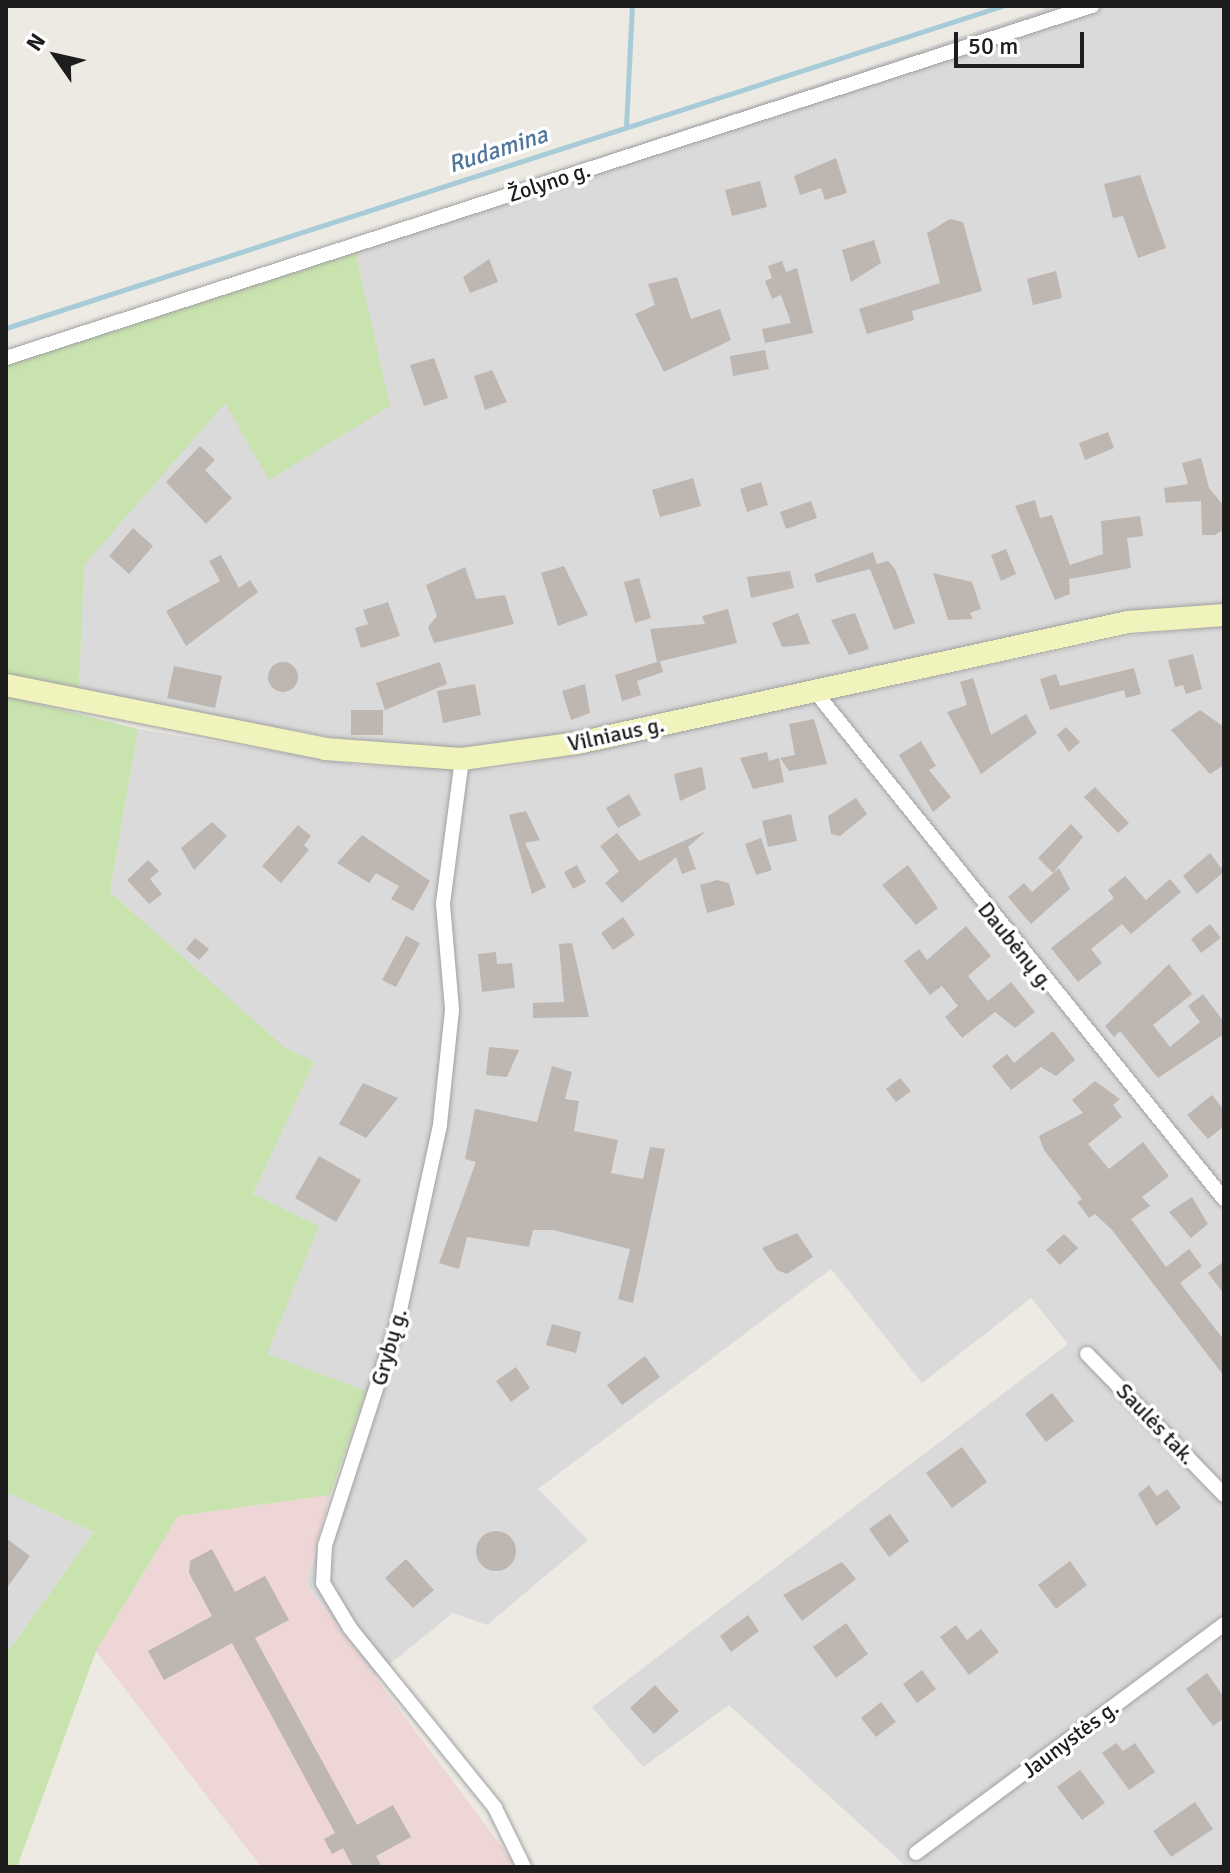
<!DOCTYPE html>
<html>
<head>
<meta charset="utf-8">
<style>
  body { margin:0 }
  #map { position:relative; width:1230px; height:1873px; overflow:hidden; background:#edeae4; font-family:Signika,sans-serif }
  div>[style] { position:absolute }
  .residential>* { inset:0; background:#dbdada }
  .commercial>* { inset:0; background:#edd6d5 }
  .grass>* { inset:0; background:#c8e3ae }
  .stream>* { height:5px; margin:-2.5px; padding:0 2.5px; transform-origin:2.5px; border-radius:2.5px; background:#a8ccd7 }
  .building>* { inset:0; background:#bdb6b1 }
  .round { border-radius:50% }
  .roads { filter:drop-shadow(0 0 2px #a1a1a1) drop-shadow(0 0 2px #a1a1a1) }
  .minor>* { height:14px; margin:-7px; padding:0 7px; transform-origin:7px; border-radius:7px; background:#fff }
  .secondary>* { height:22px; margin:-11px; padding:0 11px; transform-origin:11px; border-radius:11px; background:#f0f3bc }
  span { translate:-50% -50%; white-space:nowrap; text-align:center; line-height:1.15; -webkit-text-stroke:7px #fff; paint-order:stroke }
  .street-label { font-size:22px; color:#1d1d1d }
  .water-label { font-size:24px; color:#50769d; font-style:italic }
  .frame { position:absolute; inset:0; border:8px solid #1d1d1d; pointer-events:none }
  .north { position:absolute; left:16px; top:16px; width:80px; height:80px; -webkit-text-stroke:6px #fff; paint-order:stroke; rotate:304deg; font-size:22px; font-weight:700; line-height:32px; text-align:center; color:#1d1d1d }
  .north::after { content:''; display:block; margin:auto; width:28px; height:36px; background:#1d1d1d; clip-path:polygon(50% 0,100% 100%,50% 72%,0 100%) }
  .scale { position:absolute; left:954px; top:32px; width:130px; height:36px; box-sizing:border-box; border:4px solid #1d1d1d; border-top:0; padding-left:10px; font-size:24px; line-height:28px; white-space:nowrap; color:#1d1d1d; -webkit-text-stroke:6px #fff; paint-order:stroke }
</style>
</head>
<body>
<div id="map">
  <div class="residential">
    <i style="clip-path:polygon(1053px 6px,1224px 6px,1224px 604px,1092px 619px,529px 742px,456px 751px,400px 749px,79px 692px,83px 565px,355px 251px,352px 239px)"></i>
    <i style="clip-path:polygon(1224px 626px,1224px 1867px,907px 1867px,729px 1705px,643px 1767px,592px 1707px,1068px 1344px,1031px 1298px,922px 1383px,831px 1269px,538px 1489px,588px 1540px,487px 1625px,453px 1613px,375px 1676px,306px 1583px,366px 1391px,266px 1355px,319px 1226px,253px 1194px,313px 1063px,285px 1049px,110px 892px,138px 729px,363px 766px,501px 769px,1134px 635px)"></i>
    <i style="clip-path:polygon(6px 1492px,94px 1532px,6px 1654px)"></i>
  </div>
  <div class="commercial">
    <i style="clip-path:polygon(330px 1495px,306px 1584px,513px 1862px,507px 1867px,261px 1867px,96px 1651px,178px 1516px)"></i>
  </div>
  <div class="grass">
    <i style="clip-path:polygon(355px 251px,390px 406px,269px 480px,225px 403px,84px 565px,79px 692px,6px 677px,6px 361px)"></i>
    <i style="clip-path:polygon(6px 696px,138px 729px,110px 892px,285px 1048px,314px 1062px,253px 1194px,319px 1226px,267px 1354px,366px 1391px,330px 1495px,178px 1516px,96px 1651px,17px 1867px,6px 1867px,6px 1654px,94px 1532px,6px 1492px)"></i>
  </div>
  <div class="stream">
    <i style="left:626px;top:127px;width:121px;rotate:-87.2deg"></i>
    <i style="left:6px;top:328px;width:1047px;rotate:-17.92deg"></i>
  </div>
  <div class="building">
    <i style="clip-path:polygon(836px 158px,847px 193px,825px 200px,821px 188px,800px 195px,794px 176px)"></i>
    <i style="clip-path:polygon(1140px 175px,1166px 248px,1138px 258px,1123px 216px,1113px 218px,1104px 184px)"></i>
    <i style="clip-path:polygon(760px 181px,767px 207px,732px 216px,725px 190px)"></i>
    <i style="clip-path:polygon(950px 219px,963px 222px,982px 291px,912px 311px,914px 320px,867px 334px,859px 309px,940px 283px,927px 233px)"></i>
    <i style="clip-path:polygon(874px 240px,881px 263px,851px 282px,842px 250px)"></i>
    <i style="clip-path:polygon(489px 259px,498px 282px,470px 293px,463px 277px)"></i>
    <i style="clip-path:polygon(782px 261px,786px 272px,797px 268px,813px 333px,765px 343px,762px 329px,791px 323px,781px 295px,772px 299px,765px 281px,772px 278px,768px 266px)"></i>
    <i style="clip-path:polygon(1056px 271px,1062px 298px,1033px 305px,1027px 279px)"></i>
    <i style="clip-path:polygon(677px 277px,691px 319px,720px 309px,731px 340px,664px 372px,635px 314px,655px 305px,648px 284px)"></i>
    <i style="clip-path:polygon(765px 350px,769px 369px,733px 376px,730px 356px)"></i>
    <i style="clip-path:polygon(434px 358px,448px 398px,424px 406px,410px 365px)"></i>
    <i style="clip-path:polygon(492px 370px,507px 402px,485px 410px,474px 376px)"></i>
    <i style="clip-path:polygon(1108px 432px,1114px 448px,1085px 460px,1079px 443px)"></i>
    <i style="clip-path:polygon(200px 446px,215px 460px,205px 470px,232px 498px,206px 524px,166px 482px)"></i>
    <i style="clip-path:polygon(1201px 458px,1209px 488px,1224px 506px,1224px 529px,1215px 535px,1202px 535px,1201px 501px,1166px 503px,1164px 488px,1188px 484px,1182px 463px)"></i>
    <i style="clip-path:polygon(693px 478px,701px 506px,660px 517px,652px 490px)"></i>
    <i style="clip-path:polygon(761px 482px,768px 505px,747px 512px,740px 489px)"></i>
    <i style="clip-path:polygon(1035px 500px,1040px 518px,1052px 515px,1070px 565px,1103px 554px,1101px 521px,1140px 516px,1143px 536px,1127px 538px,1131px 568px,1069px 579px,1070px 594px,1055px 600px,1015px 506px)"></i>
    <i style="clip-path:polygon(811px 501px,817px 518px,786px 529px,780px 512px)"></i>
    <i style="clip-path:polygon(133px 528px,153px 546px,129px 574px,109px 556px)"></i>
    <i style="clip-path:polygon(1006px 549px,1016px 574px,1001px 581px,991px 555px)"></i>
    <i style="clip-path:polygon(873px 552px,877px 564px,888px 561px,895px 569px,915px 623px,894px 630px,870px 569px,817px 583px,814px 574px)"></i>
    <i style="clip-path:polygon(221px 555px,239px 588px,250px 580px,258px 592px,186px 646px,166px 611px,220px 581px,209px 561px)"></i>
    <i style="clip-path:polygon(564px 566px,588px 615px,558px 626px,541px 573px)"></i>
    <i style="clip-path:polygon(465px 567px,476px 599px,505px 595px,514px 624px,434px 643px,428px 627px,437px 616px,426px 585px)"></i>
    <i style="clip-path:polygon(790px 571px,794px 588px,751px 598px,747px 577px)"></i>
    <i style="clip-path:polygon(933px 573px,972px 582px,981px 609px,970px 613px,973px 619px,948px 620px)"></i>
    <i style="clip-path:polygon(639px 578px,651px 618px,635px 623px,624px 582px)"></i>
    <i style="clip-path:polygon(388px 602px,400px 636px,361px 648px,355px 628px,368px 624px,363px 610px)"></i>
    <i style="clip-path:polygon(728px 609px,737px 643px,657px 662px,650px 629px,705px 624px,702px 616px)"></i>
    <i style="clip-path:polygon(798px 613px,810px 644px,782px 647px,772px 623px)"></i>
    <i style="clip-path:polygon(855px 613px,869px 649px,849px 655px,831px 620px)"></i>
    <i style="clip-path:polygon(1193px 654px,1202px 689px,1186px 694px,1183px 685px,1175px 687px,1168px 660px)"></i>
    <i style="clip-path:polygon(660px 661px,663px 672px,637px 681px,641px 695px,622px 701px,615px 675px)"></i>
    <i class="round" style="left:268px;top:662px;width:30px;height:30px"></i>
    <i style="clip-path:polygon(440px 662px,447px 684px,385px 710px,376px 683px)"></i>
    <i style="clip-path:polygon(174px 666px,222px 676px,215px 708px,167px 698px)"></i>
    <i style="clip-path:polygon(1134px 668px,1141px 694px,1126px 698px,1124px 690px,1050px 710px,1040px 679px,1056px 674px,1060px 686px)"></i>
    <i style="clip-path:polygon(973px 678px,991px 735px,1026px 714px,1037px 733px,981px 774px,947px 712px,967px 705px,960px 682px)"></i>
    <i style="clip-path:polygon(475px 684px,481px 715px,443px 723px,437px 691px)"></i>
    <i style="clip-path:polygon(585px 684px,590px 713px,571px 720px,562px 691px)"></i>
    <i style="clip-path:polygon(351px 710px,383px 710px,383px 735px,351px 735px)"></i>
    <i style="clip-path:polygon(1200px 710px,1224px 727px,1224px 765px,1210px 774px,1171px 730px)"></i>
    <i style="clip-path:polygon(814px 719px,827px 764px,789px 771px,780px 758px,795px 755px,789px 724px)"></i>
    <i style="clip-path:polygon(1066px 727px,1080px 742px,1069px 752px,1057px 735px)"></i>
    <i style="clip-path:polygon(921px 741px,936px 766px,929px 770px,951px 797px,933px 812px,899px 755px)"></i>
    <i style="clip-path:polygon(767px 752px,769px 761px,779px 758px,784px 782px,753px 789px,740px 758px)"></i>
    <i style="clip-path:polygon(702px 767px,706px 789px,680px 801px,674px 774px)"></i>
    <i style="clip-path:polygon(1095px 787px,1129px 823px,1118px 833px,1084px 797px)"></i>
    <i style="clip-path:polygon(629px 794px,641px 815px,618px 828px,606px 808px)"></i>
    <i style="clip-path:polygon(856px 798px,867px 814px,840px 836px,831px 834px,828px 816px)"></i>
    <i style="clip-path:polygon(526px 811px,540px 840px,525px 843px,546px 887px,532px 894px,509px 815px)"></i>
    <i style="clip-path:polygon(791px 814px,797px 841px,768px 847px,762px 821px)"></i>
    <i style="clip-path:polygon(212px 822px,227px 836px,194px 870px,181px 848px)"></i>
    <i style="clip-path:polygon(1071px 824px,1083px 837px,1053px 873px,1038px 858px)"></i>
    <i style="clip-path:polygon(298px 825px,311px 836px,304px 845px,309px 850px,281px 883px,262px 866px)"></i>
    <i style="clip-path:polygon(706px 831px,688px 847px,696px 869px,682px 874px,676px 857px,622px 903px,605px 883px,619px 871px,600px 846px,617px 833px,639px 861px)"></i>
    <i style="clip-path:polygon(362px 835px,430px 881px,413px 911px,391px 899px,399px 886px,376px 873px,369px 883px,337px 863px)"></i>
    <i style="clip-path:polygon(761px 838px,772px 870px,756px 875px,745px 844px)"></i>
    <i style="clip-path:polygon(1210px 853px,1224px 872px,1197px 894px,1183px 876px)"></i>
    <i style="clip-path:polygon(148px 860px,159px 871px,150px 879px,162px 894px,149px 904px,127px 880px)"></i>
    <i style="clip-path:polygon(577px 865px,586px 882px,573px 889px,564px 872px)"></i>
    <i style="clip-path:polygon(908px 865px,938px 908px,916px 925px,882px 885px)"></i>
    <i style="clip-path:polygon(1059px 868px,1070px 889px,1031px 924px,1008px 897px,1024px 883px,1032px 892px)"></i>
    <i style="clip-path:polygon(1125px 876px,1146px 900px,1170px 879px,1181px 892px,1131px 934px,1122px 924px,1091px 949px,1102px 963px,1078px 982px,1051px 948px,1114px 898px,1108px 890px)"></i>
    <i style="clip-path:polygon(717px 880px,729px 883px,735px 905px,707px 913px,700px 885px)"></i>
    <i style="clip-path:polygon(623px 917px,635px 935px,613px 950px,601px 933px)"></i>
    <i style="clip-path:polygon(1210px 924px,1221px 938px,1201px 953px,1191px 939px)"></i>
    <i style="clip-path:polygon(966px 926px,991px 956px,968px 976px,988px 1001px,1011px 982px,1035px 1012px,1015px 1028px,995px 1012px,962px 1038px,945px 1017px,958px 1006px,942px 986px,930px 995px,904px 961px,919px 949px,927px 960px)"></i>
    <i style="clip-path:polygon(406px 936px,420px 943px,396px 987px,382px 980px)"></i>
    <i style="clip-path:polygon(195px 938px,209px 949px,199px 960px,186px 949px)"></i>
    <i style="clip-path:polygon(572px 943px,589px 1017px,533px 1018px,533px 1003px,564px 1002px,559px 944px)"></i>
    <i style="clip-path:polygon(496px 952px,497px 964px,512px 963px,515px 988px,482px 992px,478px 954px)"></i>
    <i style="clip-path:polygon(1169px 964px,1192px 994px,1153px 1025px,1170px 1047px,1200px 1022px,1188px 1006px,1203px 994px,1224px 1022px,1224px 1034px,1158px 1078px,1120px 1031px,1114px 1037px,1105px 1026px)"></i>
    <i style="clip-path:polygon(1053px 1031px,1075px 1060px,1056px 1076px,1041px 1067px,1011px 1090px,992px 1066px,1007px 1054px,1014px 1063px)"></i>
    <i style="clip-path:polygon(489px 1047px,519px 1050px,507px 1077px,486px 1075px)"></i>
    <i style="clip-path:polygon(552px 1066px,572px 1072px,565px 1099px,579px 1101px,574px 1131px,618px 1140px,611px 1173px,643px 1179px,650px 1147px,665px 1149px,633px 1303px,618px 1299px,630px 1249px,553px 1230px,533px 1230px,529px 1247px,467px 1237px,459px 1269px,439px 1263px,476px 1162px,465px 1159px,475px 1109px,537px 1122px)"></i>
    <i style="clip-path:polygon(900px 1078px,911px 1091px,896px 1102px,886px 1089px)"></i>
    <i style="clip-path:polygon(1095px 1081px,1120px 1099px,1113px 1105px,1122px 1117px,1088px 1144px,1109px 1169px,1143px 1142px,1169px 1176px,1142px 1197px,1150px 1206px,1131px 1219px,1166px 1267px,1189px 1249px,1202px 1266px,1180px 1283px,1224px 1340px,1224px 1376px,1112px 1230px,1095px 1214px,1089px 1218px,1077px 1202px,1082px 1199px,1044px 1150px,1039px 1136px,1083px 1113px,1072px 1100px)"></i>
    <i style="clip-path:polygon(363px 1083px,398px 1098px,366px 1138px,339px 1124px)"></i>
    <i style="clip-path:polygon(1212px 1095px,1224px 1110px,1224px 1126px,1208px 1139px,1187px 1115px)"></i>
    <i style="clip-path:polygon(319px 1156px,361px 1180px,336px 1222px,295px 1198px)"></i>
    <i style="clip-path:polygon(1192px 1197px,1208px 1224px,1191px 1238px,1169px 1212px)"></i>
    <i style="clip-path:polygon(797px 1233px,813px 1257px,787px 1274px,777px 1270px,762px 1248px)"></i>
    <i style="clip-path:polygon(1064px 1234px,1078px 1248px,1060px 1265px,1046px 1250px)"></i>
    <i style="clip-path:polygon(1224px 1261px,1224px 1294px,1208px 1273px)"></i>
    <i style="clip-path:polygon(552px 1324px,581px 1332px,576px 1353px,546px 1345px)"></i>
    <i style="clip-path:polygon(645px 1356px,660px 1377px,622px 1405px,607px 1385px)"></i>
    <i style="clip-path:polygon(516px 1367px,530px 1388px,511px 1402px,496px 1381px)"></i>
    <i style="clip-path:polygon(1052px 1393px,1074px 1421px,1046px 1442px,1025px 1414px)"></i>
    <i style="clip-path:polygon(962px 1447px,987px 1482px,952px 1508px,926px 1473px)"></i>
    <i style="clip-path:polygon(1149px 1485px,1157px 1496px,1167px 1489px,1181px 1508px,1156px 1526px,1138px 1494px)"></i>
    <i style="clip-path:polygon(890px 1514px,909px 1541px,889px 1557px,869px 1529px)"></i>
    <i class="round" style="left:476px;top:1531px;width:40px;height:40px"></i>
    <i style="clip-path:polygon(6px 1538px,30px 1556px,6px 1589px)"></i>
    <i style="clip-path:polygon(212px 1549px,235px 1592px,265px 1576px,289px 1620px,255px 1638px,357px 1825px,393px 1805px,411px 1837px,376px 1856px,382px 1867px,353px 1867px,343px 1848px,332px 1854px,324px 1839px,335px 1833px,232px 1643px,164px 1680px,148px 1651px,212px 1616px,189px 1573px,190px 1561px)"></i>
    <i style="clip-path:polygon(406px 1559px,434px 1590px,413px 1608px,385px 1578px)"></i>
    <i style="clip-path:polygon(1070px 1561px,1087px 1585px,1056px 1609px,1038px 1585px)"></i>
    <i style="clip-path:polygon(842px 1562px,856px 1579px,802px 1621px,783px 1595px)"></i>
    <i style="clip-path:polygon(748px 1615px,759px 1631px,731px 1652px,720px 1636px)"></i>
    <i style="clip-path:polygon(846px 1623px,868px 1654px,836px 1678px,813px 1647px)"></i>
    <i style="clip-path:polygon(956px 1625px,967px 1640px,981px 1629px,999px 1652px,969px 1675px,940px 1637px)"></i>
    <i style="clip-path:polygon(922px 1670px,936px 1689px,917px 1703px,903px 1684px)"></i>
    <i style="clip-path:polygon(1207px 1673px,1224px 1697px,1224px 1718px,1213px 1726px,1186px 1689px)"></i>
    <i style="clip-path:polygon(655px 1685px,679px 1711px,654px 1734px,630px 1708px)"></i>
    <i style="clip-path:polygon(881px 1702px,896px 1722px,876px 1737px,861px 1718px)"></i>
    <i style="clip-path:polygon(1116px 1743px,1123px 1751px,1135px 1743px,1155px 1772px,1129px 1790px,1102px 1753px)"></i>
    <i style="clip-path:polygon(1080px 1770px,1105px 1803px,1082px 1820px,1057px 1787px)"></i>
    <i style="clip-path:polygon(1195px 1802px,1213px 1829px,1171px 1857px,1153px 1831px)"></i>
  </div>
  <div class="roads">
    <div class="minor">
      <i style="left:6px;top:358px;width:1142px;rotate:-17.96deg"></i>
      <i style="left:813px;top:689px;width:655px;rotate:51.14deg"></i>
      <i style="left:462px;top:759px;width:146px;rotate:97.5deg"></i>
      <i style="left:443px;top:904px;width:106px;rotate:85.1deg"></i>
      <i style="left:452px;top:1010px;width:116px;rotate:96deg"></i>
      <i style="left:440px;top:1125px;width:204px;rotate:102.2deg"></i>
      <i style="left:397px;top:1324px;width:233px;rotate:108deg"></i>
      <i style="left:325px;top:1546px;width:37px;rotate:93deg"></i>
      <i style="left:323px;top:1583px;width:52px;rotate:59deg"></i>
      <i style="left:350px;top:1628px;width:231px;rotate:51.1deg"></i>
      <i style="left:495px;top:1808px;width:66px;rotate:63.8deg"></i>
      <i style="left:1087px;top:1354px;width:197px;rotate:45.8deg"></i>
      <i style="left:916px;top:1853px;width:384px;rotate:-36.6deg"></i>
    </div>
    <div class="secondary">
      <i style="left:6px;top:685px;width:325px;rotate:11.3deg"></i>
      <i style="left:325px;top:749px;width:137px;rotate:4.2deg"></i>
      <i style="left:462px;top:759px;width:117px;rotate:-7.9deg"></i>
      <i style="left:578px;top:743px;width:563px;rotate:-12.41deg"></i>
      <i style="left:1128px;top:622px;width:96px;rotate:-4.2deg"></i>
    </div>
  </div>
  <div class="street-label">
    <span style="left:549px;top:182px;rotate:-18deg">Žolyno g.</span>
    <span style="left:616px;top:734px;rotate:-12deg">Vilniaus g.</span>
    <span style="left:1016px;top:946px;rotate:51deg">Daubėnų g.</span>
    <span style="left:389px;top:1347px;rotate:-74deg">Grybų g.</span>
    <span style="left:1156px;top:1424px;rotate:46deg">Saulės tak.</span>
    <span style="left:1070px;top:1739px;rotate:-37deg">Jaunystės g.</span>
  </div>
  <div class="water-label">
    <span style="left:498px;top:150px;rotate:-18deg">Rudamina</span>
  </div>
  <div class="frame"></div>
  <div class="north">N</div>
  <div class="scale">50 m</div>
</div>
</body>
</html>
